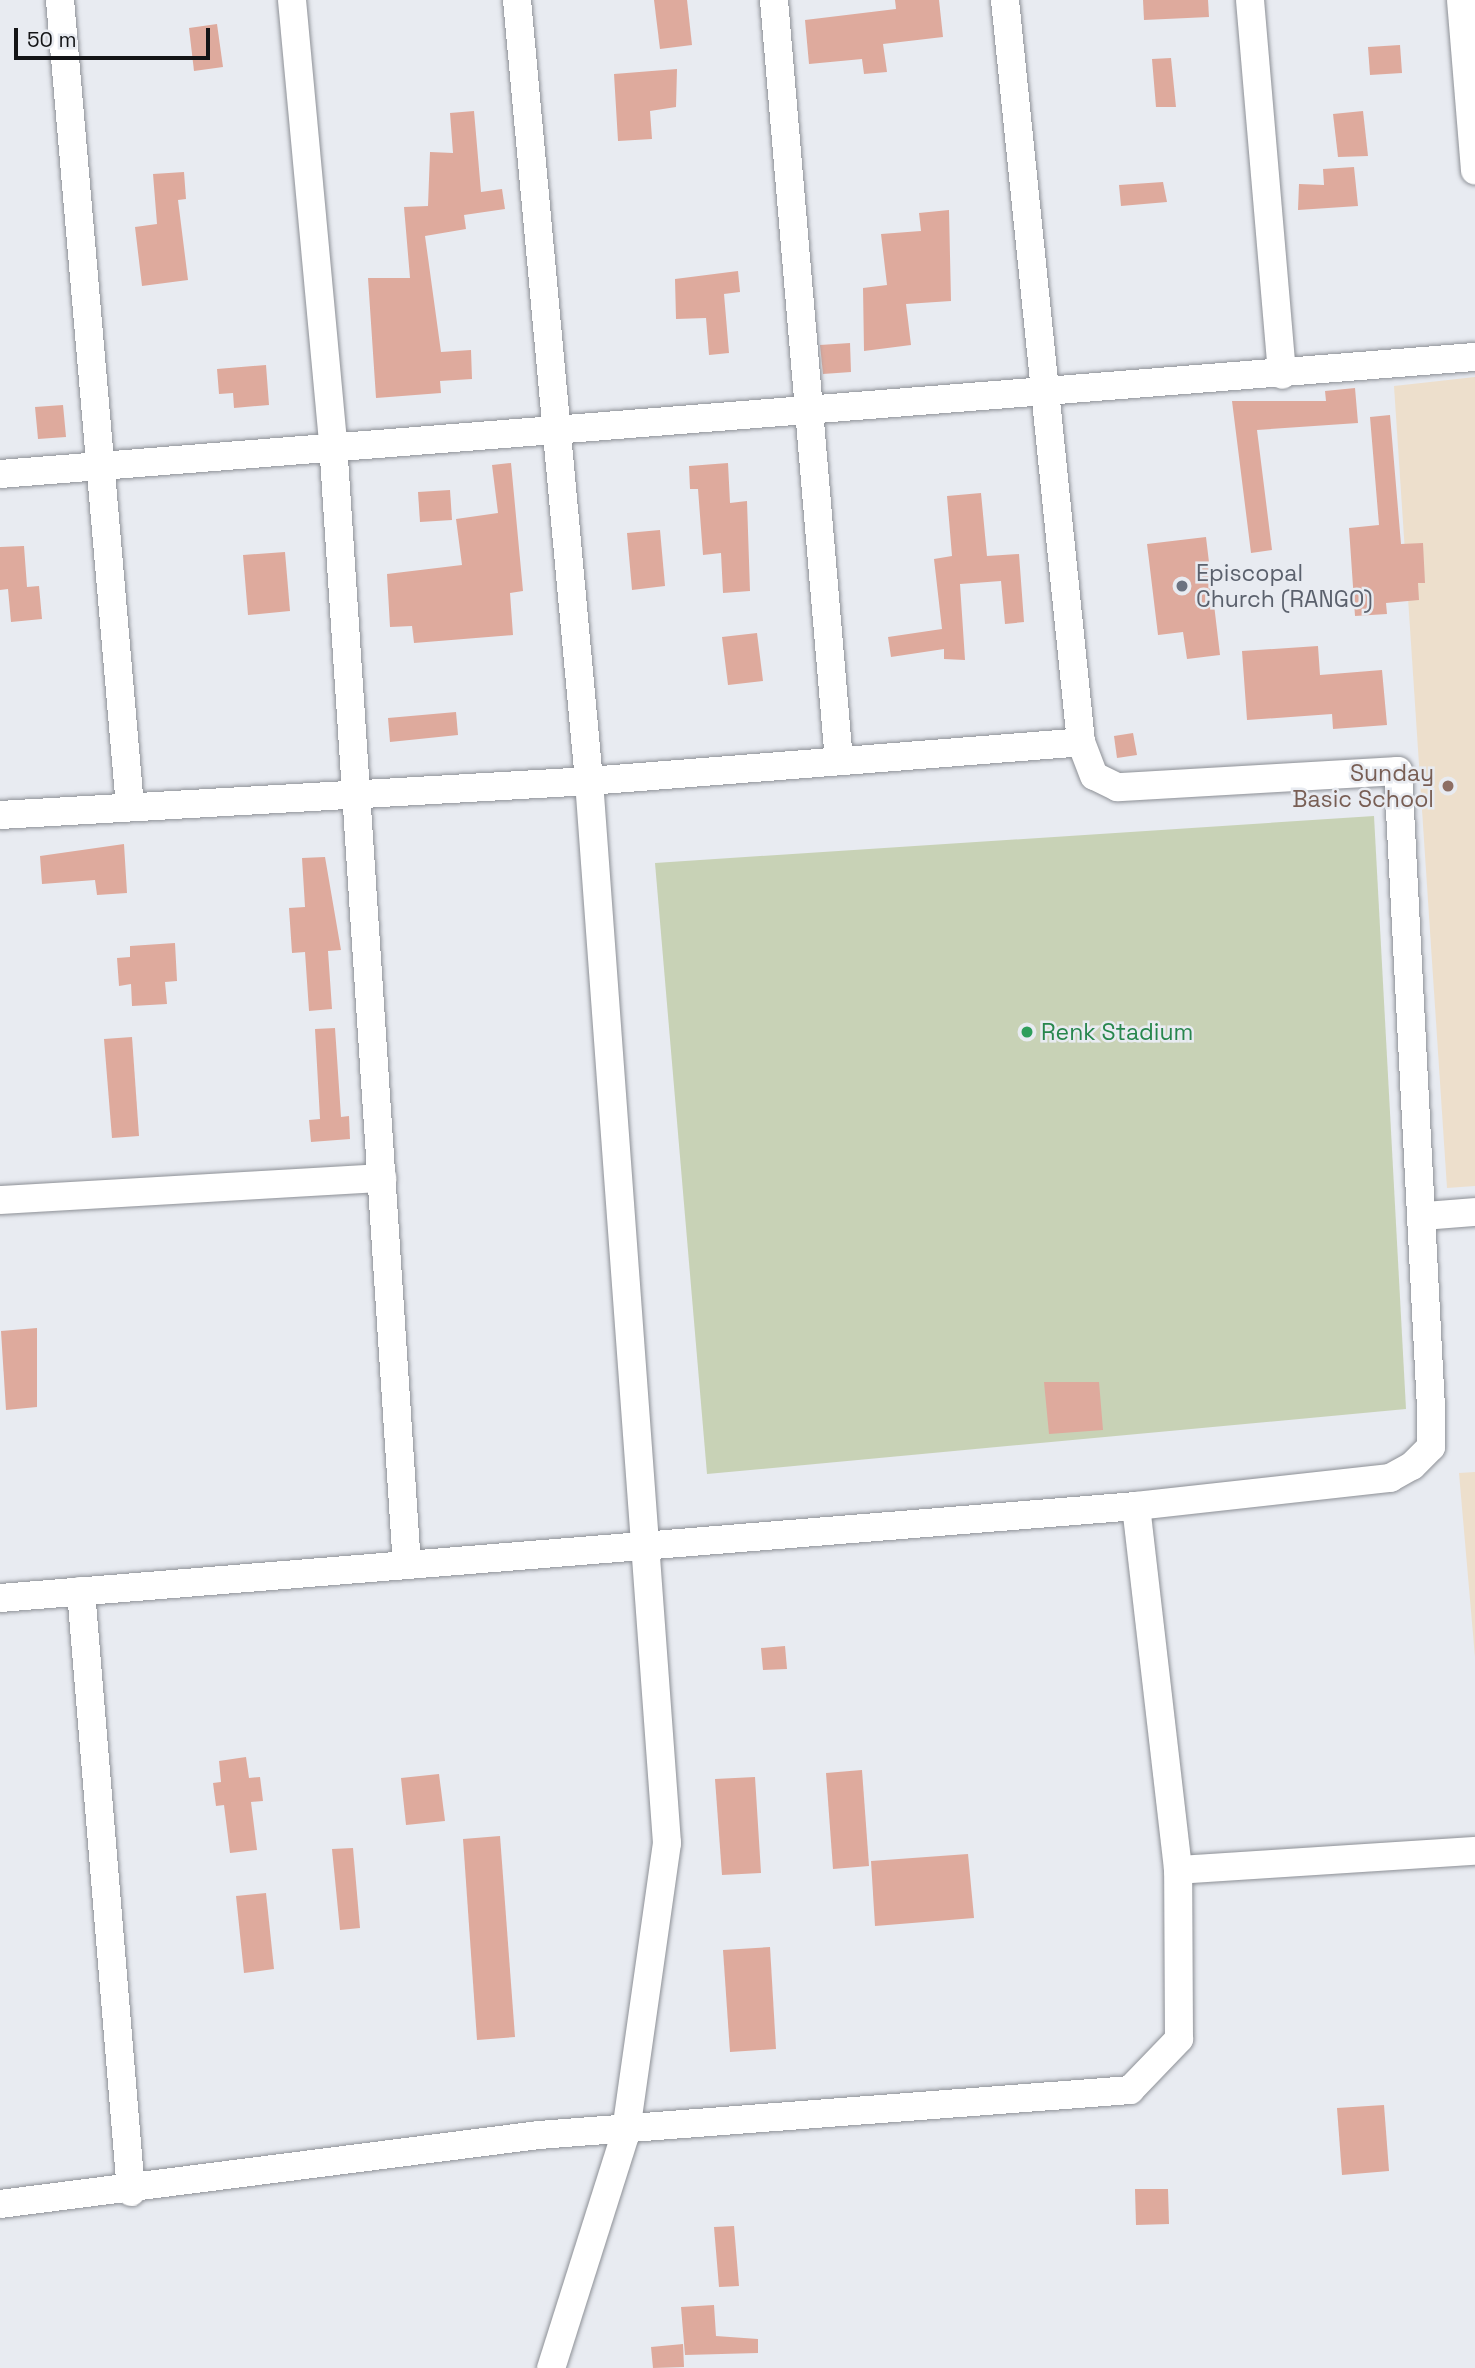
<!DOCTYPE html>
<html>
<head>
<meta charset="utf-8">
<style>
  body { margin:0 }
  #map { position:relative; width:1475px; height:2368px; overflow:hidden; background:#e8ebf1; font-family:"Space Grotesk",sans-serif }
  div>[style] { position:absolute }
  .education>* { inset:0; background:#eddfcc }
  .green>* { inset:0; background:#c8d2b6 }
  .building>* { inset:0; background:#deaa9d }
  .roads { filter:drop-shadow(0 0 2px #8d9096) drop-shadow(0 0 2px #8d9096) }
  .street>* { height:28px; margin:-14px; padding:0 14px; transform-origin:14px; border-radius:14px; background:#fff }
  .dots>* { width:19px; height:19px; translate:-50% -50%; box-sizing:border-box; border:4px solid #e8ebf1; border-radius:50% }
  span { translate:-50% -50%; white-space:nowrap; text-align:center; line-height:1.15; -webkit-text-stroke:5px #e8ebf1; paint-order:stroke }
  .worship-label { font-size:23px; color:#5b616d }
  .left { translate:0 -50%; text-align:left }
  .education-label { font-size:23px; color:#785e54 }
  .right { translate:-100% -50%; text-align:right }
  .leisure-label { font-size:23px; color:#27864d }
  .scale { position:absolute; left:14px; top:28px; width:196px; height:32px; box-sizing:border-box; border:4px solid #131416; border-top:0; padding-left:9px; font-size:21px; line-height:24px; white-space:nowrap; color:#131416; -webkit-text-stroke:5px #e8ebf1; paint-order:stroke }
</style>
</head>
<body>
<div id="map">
  <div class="education">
    <i style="clip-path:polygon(1475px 377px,1475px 1186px,1447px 1188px,1394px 386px)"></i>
    <i style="clip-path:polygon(1475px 1472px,1475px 1657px,1459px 1473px)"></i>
  </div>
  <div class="green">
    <i style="clip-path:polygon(1374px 816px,1406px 1409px,707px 1474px,655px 863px)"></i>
  </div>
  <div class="building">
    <i style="clip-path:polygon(654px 0,687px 0,692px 45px,660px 49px)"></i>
    <i style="clip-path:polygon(895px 0,939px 0,943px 37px,883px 44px,887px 72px,864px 74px,862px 59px,809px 64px,805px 20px,896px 9px)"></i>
    <i style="clip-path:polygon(1143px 0,1208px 0,1209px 17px,1144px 20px)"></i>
    <i style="clip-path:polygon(217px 24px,223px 67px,194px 71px,189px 28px)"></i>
    <i style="clip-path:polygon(1400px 45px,1402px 73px,1370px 75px,1368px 47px)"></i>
    <i style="clip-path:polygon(1171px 58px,1176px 107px,1156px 107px,1152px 59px)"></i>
    <i style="clip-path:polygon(677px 69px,676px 107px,650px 111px,652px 139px,618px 141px,614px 74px)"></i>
    <i style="clip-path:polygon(474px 111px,481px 192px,502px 189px,505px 209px,464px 215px,466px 229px,425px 236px,441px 352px,471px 350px,472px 379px,440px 381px,441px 393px,376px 398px,368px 278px,410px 278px,404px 207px,428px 206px,430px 152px,453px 153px,450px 113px)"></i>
    <i style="clip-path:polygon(1363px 111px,1368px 156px,1338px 157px,1333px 114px)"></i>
    <i style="clip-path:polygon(1354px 167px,1358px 206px,1298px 210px,1299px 184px,1324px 185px,1323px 169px)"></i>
    <i style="clip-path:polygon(184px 172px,186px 199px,178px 200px,188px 280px,142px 286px,135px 227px,157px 224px,153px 174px)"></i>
    <i style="clip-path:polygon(1163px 182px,1167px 202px,1121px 206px,1119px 185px)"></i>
    <i style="clip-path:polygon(949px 210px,951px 301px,906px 304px,911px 345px,864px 351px,863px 288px,887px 285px,881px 234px,921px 231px,919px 213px)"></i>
    <i style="clip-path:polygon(738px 271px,740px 292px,724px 294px,729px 353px,709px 355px,706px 318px,676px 319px,675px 279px)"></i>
    <i style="clip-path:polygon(850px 343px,851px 372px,823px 374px,820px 345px)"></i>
    <i style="clip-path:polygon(266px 365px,269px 405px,234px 408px,233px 393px,219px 394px,217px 369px)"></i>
    <i style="clip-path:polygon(1355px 388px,1358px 423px,1257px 430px,1272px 550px,1251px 553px,1232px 401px,1326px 401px,1325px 391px)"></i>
    <i style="clip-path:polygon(63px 405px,66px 437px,38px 439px,35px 407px)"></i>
    <i style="clip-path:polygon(1390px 415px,1401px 544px,1423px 543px,1425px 583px,1418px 583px,1419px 600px,1386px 603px,1387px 614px,1355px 616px,1349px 528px,1379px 525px,1370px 417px)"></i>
    <i style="clip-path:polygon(511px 463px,523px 591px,510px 593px,513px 635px,414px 643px,412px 626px,390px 627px,387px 574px,462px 565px,456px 519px,498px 513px,492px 465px)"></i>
    <i style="clip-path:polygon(728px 463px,730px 503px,747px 501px,750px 591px,723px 593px,721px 553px,703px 555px,698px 489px,690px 489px,689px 466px)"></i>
    <i style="clip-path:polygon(450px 490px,452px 520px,420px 522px,418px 492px)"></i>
    <i style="clip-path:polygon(981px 493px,987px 556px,1019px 554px,1024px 622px,1005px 624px,1001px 581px,960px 584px,965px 660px,944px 659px,944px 649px,891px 657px,888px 637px,942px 629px,934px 559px,952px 556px,947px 496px)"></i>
    <i style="clip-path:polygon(660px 530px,665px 586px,632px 590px,627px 533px)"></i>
    <i style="clip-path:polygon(1206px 537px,1220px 655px,1187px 659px,1183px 632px,1158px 635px,1147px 544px)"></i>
    <i style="clip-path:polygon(24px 546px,27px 587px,39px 586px,42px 619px,11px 622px,8px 589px,0 590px,0 547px)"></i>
    <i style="clip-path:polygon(285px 552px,290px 611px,248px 615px,243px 555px)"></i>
    <i style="clip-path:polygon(757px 633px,763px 681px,728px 685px,722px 637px)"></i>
    <i style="clip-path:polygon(1318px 646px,1320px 675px,1382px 670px,1387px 725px,1333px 729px,1332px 714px,1247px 720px,1242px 651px)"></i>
    <i style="clip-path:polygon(456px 712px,458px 735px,390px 742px,388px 718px)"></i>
    <i style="clip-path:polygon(1133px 733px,1137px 755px,1117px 758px,1114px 736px)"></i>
    <i style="clip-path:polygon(124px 844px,127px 893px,97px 895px,95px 880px,42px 884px,40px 856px)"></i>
    <i style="clip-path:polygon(325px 857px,341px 950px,328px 951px,332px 1009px,309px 1011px,305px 952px,292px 953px,289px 908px,305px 907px,302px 858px)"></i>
    <i style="clip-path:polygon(175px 943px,177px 981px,165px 982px,167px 1004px,132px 1006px,131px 984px,119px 986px,117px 958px,130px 957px,130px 946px)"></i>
    <i style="clip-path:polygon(335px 1028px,341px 1117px,349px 1116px,350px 1139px,311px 1142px,309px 1120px,320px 1119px,315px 1029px)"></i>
    <i style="clip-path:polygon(132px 1037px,139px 1136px,112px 1138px,104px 1039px)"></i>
    <i style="clip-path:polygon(37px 1328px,37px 1407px,6px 1410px,1px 1331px)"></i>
    <i style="clip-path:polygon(1044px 1382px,1099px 1382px,1103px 1430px,1049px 1434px)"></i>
    <i style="clip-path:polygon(785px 1646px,787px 1669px,763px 1670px,761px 1648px)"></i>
    <i style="clip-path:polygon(246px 1757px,249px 1778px,260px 1777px,263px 1801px,251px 1802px,257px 1850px,230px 1853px,224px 1805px,216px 1806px,213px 1783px,221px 1782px,219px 1761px)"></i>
    <i style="clip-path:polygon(862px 1770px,869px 1866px,833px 1869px,826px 1773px)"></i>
    <i style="clip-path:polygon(439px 1774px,445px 1821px,406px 1825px,401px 1778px)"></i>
    <i style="clip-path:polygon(755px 1777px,761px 1873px,722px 1875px,715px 1779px)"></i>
    <i style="clip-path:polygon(500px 1836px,515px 2037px,477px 2040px,463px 1839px)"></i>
    <i style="clip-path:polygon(353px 1848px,360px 1928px,340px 1930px,332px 1849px)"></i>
    <i style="clip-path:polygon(968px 1854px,974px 1918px,875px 1926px,871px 1861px)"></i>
    <i style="clip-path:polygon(266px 1893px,274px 1969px,244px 1973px,236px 1896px)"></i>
    <i style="clip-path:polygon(770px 1947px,776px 2049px,730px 2052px,723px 1950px)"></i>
    <i style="clip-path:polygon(1384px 2105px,1389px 2171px,1342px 2175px,1337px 2108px)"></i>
    <i style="clip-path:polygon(1135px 2189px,1168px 2189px,1169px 2224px,1136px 2225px)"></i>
    <i style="clip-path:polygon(734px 2226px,739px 2286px,719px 2287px,714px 2227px)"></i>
    <i style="clip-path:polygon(714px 2305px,716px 2336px,758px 2339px,758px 2353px,685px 2355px,681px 2307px)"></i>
    <i style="clip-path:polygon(683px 2344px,684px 2367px,653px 2368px,651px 2347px)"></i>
  </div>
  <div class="roads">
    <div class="street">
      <i style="left:60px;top:0;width:809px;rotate:85.04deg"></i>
      <i style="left:292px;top:0;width:445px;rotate:84.7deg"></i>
      <i style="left:333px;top:443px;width:1124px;rotate:86.23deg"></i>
      <i style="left:517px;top:0;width:784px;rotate:84.73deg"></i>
      <i style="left:589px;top:781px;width:1065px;rotate:85.8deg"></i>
      <i style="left:667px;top:1843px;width:292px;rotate:98.1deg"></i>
      <i style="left:626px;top:2132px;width:248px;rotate:107.6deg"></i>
      <i style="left:774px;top:0;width:764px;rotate:85.12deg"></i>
      <i style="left:1250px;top:0;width:376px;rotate:85.1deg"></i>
      <i style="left:1461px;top:0;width:171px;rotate:85.3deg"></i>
      <i style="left:0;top:474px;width:1480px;rotate:-4.54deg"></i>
      <i style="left:0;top:815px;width:590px;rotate:-3.3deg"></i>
      <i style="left:589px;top:781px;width:494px;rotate:-4.5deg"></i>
      <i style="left:1081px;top:742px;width:746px;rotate:-95.85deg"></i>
      <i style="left:0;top:1200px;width:383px;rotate:-3.3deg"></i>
      <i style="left:1424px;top:1216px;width:51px;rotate:-4.5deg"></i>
      <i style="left:1136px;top:1506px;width:366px;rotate:83.4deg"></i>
      <i style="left:81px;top:1591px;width:603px;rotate:85.24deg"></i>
      <i style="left:0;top:1598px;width:1140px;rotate:-4.63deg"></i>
      <i style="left:1136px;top:1506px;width:256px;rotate:-6.3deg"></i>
      <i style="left:1390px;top:1478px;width:25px;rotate:-29deg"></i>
      <i style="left:1412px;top:1466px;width:27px;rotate:-45deg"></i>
      <i style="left:1431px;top:1447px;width:39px;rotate:-90deg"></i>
      <i style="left:1431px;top:1408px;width:638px;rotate:-92.97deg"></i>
      <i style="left:1398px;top:771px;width:281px;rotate:176.7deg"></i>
      <i style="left:1117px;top:787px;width:25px;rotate:-154deg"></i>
      <i style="left:1094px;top:776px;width:36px;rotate:-111deg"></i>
      <i style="left:0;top:2204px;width:543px;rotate:-7.3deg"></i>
      <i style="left:539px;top:2135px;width:593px;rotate:-4.35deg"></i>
      <i style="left:1130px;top:2090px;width:71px;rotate:-46.1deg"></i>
      <i style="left:1179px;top:2039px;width:169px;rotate:-90.3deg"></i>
      <i style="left:1178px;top:1870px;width:298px;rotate:-3.7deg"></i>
    </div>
  </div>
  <div class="dots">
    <i style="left:1182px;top:586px;background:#6b7280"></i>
    <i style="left:1448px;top:786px;background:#8d6e63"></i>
    <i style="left:1027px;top:1032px;background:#2e9e5b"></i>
  </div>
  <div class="worship-label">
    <span class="left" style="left:1196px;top:586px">Episcopal<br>Church (RANGO)</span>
  </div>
  <div class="education-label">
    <span class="right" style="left:1434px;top:786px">Sunday<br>Basic School</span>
  </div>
  <div class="leisure-label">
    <span class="left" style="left:1041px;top:1032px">Renk Stadium</span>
  </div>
  <div class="scale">50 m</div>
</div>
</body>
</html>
